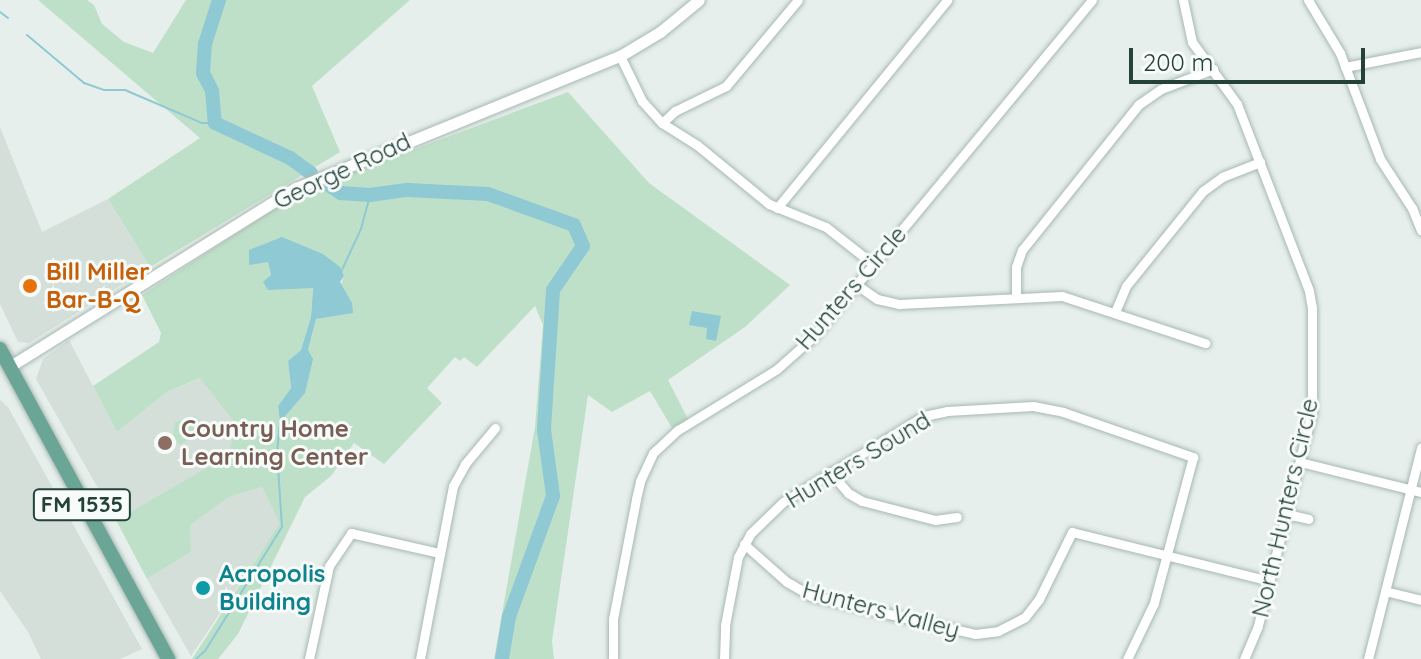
<!DOCTYPE html>
<html>
<head>
<meta charset="utf-8">
<style>
  body { margin:0 }
  #map { position:relative; width:1421px; height:659px; overflow:hidden; background:#e6efeb; font-family:Quicksand,sans-serif }
  div>[style] { position:absolute }
  .built>* { inset:0; background:#d4dfda }
  .green>* { inset:0; background:#bfe0c8 }
  .water>* { inset:0; background:#8ec9d4 }
  .stream>* { height:2px; margin:-1px; padding:0 1px; transform-origin:1px; border-radius:1px; background:#8ec9d4 }
  .river>* { height:14px; margin:-7px; padding:0 7px; transform-origin:7px; border-radius:7px; background:#8ec9d4 }
  .roads { filter:drop-shadow(0 0 2px #a8b8b2) drop-shadow(0 0 2px #a8b8b2) }
  .minor>* { height:9px; margin:-4.5px; padding:0 4.5px; transform-origin:4.5px; border-radius:4.5px; background:#fff }
  .tertiary>* { height:11px; margin:-5.5px; padding:0 5.5px; transform-origin:5.5px; border-radius:5.5px; background:#fff }
  .primary>* { height:14px; margin:-7px; padding:0 7px; transform-origin:7px; border-radius:7px; background:#6aa596 }
  .dots>* { width:22px; height:22px; translate:-50% -50%; box-sizing:border-box; border:4px solid #f7fbf9; border-radius:50% }
  span { translate:-50% -50%; white-space:nowrap; text-align:center; line-height:1.15; -webkit-text-stroke:6px #f7fbf9; paint-order:stroke }
  .shield-label span { padding:2px 6px; background:#f7fbf9; border:2px solid; border-radius:6px; -webkit-text-stroke-width:0 }
  .shield-label { font-size:22px; color:#24423a; font-weight:700 }
  .street-label { font-size:24px; color:#24423a }
  .food-label { font-size:24px; color:#c56008; font-weight:700 }
  .left { translate:0 -50%; text-align:left }
  .education-label { font-size:24px; color:#785e54; font-weight:700 }
  .culture-label { font-size:24px; color:#0d838f; font-weight:700 }
  .scale { position:absolute; left:1129px; top:48px; width:236px; height:36px; box-sizing:border-box; border:4px solid #24423a; border-top:0; padding-left:10px; font-size:24px; line-height:28px; white-space:nowrap; color:#24423a; -webkit-text-stroke:6px #f7fbf9; paint-order:stroke }
</style>
</head>
<body>
<div id="map">
  <div class="built">
    <i style="clip-path:polygon(0 127px,42px 232px,108px 199px,150px 267px,29px 343px,18px 342px,0 304px)"></i>
    <i style="clip-path:polygon(69px 340px,117px 432px,167px 392px,201px 378px,236px 423px,230px 455px,116px 520px,36px 379px,43px 359px)"></i>
    <i style="clip-path:polygon(0 400px,8px 407px,142px 649px,120px 659px,41px 659px,28px 632px,0 591px)"></i>
    <i style="clip-path:polygon(262px 487px,281px 523px,191px 656px,147px 579px,191px 552px,189px 525px,229px 497px)"></i>
  </div>
  <div class="green">
    <i style="clip-path:polygon(38px 0,87px 0,94px 5px,102px 24px,124px 42px,153px 53px,186px 0,410px 0,312px 86px,340px 152px,150px 267px,108px 199px,200px 138px)"></i>
    <i style="clip-path:polygon(evenodd,568px 92px,649px 183px,790px 285px,745px 327px,668px 380px,688px 419px,672px 428px,650px 391px,612px 412px,588px 395px,552px 641px,554px 659px,494px 659px,535px 427px,543px 325px,535px 306px,477px 367px,464px 357px,460px 361px,455px 357px,427px 388px,442px 403px,384px 464px,354px 443px,331px 476px,305px 497px,238px 634px,218px 659px,192px 659px,280px 523px,262px 487px,229px 497px,190px 525px,191px 552px,147px 579px,116px 520px,229px 455px,235px 423px,200px 378px,167px 392px,117px 432px,93px 386px,159px 342px,161px 333px,142px 295px,271px 211px,332px 180px,568px 92px,323px 254px,344px 276px,329px 316px,316px 319px,308px 350px,280px 420px,278px 406px,291px 388px,288px 361px,301px 350px,311px 317px,313px 287px,271px 275px,268px 261px,323px 254px)"></i>
    <i style="clip-path:polygon(195px 416px,202px 422px,199px 435px,179px 445px,173px 435px,175px 422px)"></i>
  </div>
  <div class="water">
    <i style="clip-path:polygon(282px 237px,323px 254px,340px 267px,344px 276px,340px 282px,352px 303px,353px 313px,316px 319px,308px 350px,313px 359px,305px 393px,280px 422px,278px 406px,291px 388px,288px 361px,301px 350px,311px 317px,313px 288px,268px 290px,263px 282px,271px 275px,268px 262px,249px 265px,249px 250px)"></i>
    <i style="clip-path:polygon(692px 311px,721px 316px,716px 341px,706px 339px,707px 328px,689px 325px)"></i>
  </div>
  <div class="stream">
    <i style="left:0;top:12px;width:10px;rotate:37deg"></i>
    <i style="left:27px;top:35px;width:75px;rotate:40.1deg"></i>
    <i style="left:84px;top:83px;width:21px;rotate:19deg"></i>
    <i style="left:104px;top:90px;width:21px"></i>
    <i style="left:125px;top:90px;width:84px;rotate:23.2deg"></i>
    <i style="left:202px;top:123px;width:13px"></i>
    <i style="left:341px;top:272px;width:47px;rotate:-65.1deg"></i>
    <i style="left:361px;top:229px;width:35px;rotate:-75deg"></i>
    <i style="left:196px;top:659px;width:12px;rotate:-42deg"></i>
    <i style="left:205px;top:651px;width:146px;rotate:-58.2deg"></i>
    <i style="left:282px;top:527px;width:75px;rotate:-93.8deg"></i>
    <i style="left:277px;top:452px;width:30px;rotate:-84deg"></i>
  </div>
  <div class="river">
    <i style="left:219px;top:0;width:46px;rotate:107.7deg"></i>
    <i style="left:205px;top:44px;width:29px;rotate:94deg"></i>
    <i style="left:203px;top:73px;width:20px;rotate:63deg"></i>
    <i style="left:212px;top:91px;width:32px;rotate:85deg"></i>
    <i style="left:215px;top:123px;width:83px;rotate:25deg"></i>
    <i style="left:290px;top:158px;width:26px;rotate:36deg"></i>
    <i style="left:327px;top:184px;width:17px;rotate:33deg"></i>
    <i style="left:341px;top:193px;width:29px;rotate:4deg"></i>
    <i style="left:370px;top:195px;width:37px;rotate:-8deg"></i>
    <i style="left:407px;top:190px;width:81px;rotate:2.8deg"></i>
    <i style="left:488px;top:194px;width:91px;rotate:19.8deg"></i>
    <i style="left:574px;top:225px;width:23px;rotate:67deg"></i>
    <i style="left:583px;top:246px;width:53px;rotate:124.3deg"></i>
    <i style="left:553px;top:290px;width:140px;rotate:93.7deg"></i>
    <i style="left:544px;top:430px;width:67px;rotate:82.2deg"></i>
    <i style="left:553px;top:496px;width:129px;rotate:110deg"></i>
    <i style="left:509px;top:617px;width:43px;rotate:99.5deg"></i>
  </div>
  <div class="roads">
    <div class="minor">
      <i style="left:1183px;top:0;width:43px;rotate:77.9deg"></i>
      <i style="left:1192px;top:42px;width:77px;rotate:54deg"></i>
      <i style="left:1237px;top:104px;width:200px;rotate:68.9deg"></i>
      <i style="left:1309px;top:291px;width:17px;rotate:80deg"></i>
      <i style="left:1312px;top:308px;width:104px;rotate:90deg"></i>
      <i style="left:1312px;top:412px;width:221px;rotate:104.2deg"></i>
      <i style="left:1258px;top:626px;width:36px;rotate:113deg"></i>
      <i style="left:1308px;top:0;width:62px;rotate:58.9deg"></i>
      <i style="left:1340px;top:53px;width:113px;rotate:69.3deg"></i>
      <i style="left:1380px;top:159px;width:59px;rotate:56.9deg"></i>
      <i style="left:1412px;top:208px;width:24px;rotate:68deg"></i>
      <i style="left:620px;top:56px;width:50px;rotate:63.9deg"></i>
      <i style="left:642px;top:101px;width:30px;rotate:48deg"></i>
      <i style="left:662px;top:123px;width:41px;rotate:32.2deg"></i>
      <i style="left:697px;top:145px;width:93px;rotate:39.3deg"></i>
      <i style="left:769px;top:204px;width:61px;rotate:22deg"></i>
      <i style="left:826px;top:227px;width:60px;rotate:38.2deg"></i>
      <i style="left:1345px;top:67px;width:77px;rotate:-11.2deg"></i>
      <i style="left:662px;top:123px;width:18px;rotate:-43deg"></i>
      <i style="left:675px;top:111px;width:57px;rotate:-26.1deg"></i>
      <i style="left:726px;top:86px;width:112px;rotate:-50.1deg"></i>
      <i style="left:777px;top:208px;width:269px;rotate:-50.7deg"></i>
      <i style="left:857px;top:285px;width:24px;rotate:35deg"></i>
      <i style="left:877px;top:299px;width:23px;rotate:13deg"></i>
      <i style="left:899px;top:304px;width:163px;rotate:-2.8deg"></i>
      <i style="left:1062px;top:296px;width:151px;rotate:18.2deg"></i>
      <i style="left:1016px;top:298px;width:31px;rotate:-90deg"></i>
      <i style="left:1016px;top:267px;width:18px;rotate:-71deg"></i>
      <i style="left:1022px;top:250px;width:186px;rotate:-51.3deg"></i>
      <i style="left:1138px;top:105px;width:28px;rotate:-35deg"></i>
      <i style="left:1161px;top:89px;width:56px;rotate:-21deg"></i>
      <i style="left:1115px;top:312px;width:28px;rotate:-67deg"></i>
      <i style="left:1126px;top:286px;width:122px;rotate:-51deg"></i>
      <i style="left:1203px;top:191px;width:24px;rotate:-36deg"></i>
      <i style="left:1222px;top:177px;width:41px;rotate:-21.5deg"></i>
      <i style="left:1300px;top:462px;width:125px;rotate:13.9deg"></i>
      <i style="left:830px;top:472px;width:28px;rotate:49deg"></i>
      <i style="left:848px;top:493px;width:16px;rotate:30deg"></i>
      <i style="left:862px;top:501px;width:75px;rotate:14.6deg"></i>
      <i style="left:935px;top:520px;width:22px;rotate:-8deg"></i>
      <i style="left:1287px;top:514px;width:22px;rotate:13deg"></i>
      <i style="left:744px;top:544px;width:57px;rotate:41.5deg"></i>
      <i style="left:787px;top:582px;width:28px;rotate:30deg"></i>
      <i style="left:811px;top:596px;width:168px;rotate:13deg"></i>
      <i style="left:975px;top:634px;width:23px;rotate:-7deg"></i>
      <i style="left:998px;top:631px;width:30px;rotate:-27deg"></i>
      <i style="left:1025px;top:617px;width:23px;rotate:-52deg"></i>
      <i style="left:1039px;top:599px;width:75px;rotate:-63.8deg"></i>
      <i style="left:1072px;top:532px;width:204px;rotate:13.9deg"></i>
      <i style="left:1385px;top:591px;width:37px;rotate:14deg"></i>
      <i style="left:309px;top:659px;width:95px;rotate:-77.9deg"></i>
      <i style="left:329px;top:566px;width:40px;rotate:-56deg"></i>
      <i style="left:351px;top:533px;width:90px;rotate:12.8deg"></i>
      <i style="left:420px;top:659px;width:176px;rotate:-79.2deg"></i>
      <i style="left:453px;top:486px;width:25px;rotate:-61deg"></i>
      <i style="left:465px;top:464px;width:47px;rotate:-50.2deg"></i>
      <i style="left:613px;top:659px;width:40px;rotate:-90deg"></i>
      <i style="left:613px;top:619px;width:122px;rotate:-79.1deg"></i>
      <i style="left:636px;top:499px;width:18px;rotate:-77deg"></i>
      <i style="left:640px;top:481px;width:31px;rotate:-65deg"></i>
      <i style="left:653px;top:453px;width:34px;rotate:-43deg"></i>
      <i style="left:678px;top:430px;width:116px;rotate:-31.6deg"></i>
      <i style="left:777px;top:369px;width:50px;rotate:-41.7deg"></i>
      <i style="left:814px;top:336px;width:436px;rotate:-50.4deg"></i>
      <i style="left:724px;top:659px;width:34px;rotate:-88deg"></i>
      <i style="left:725px;top:625px;width:69px;rotate:-79.2deg"></i>
      <i style="left:738px;top:557px;width:26px;rotate:-62deg"></i>
      <i style="left:750px;top:534px;width:46px;rotate:-44.1deg"></i>
      <i style="left:783px;top:502px;width:165px;rotate:-31.4deg"></i>
      <i style="left:924px;top:416px;width:24px;rotate:-12deg"></i>
      <i style="left:947px;top:411px;width:86px;rotate:-3.3deg"></i>
      <i style="left:1033px;top:406px;width:31px;rotate:11deg"></i>
      <i style="left:1063px;top:412px;width:138px;rotate:19.1deg"></i>
      <i style="left:1193px;top:457px;width:151px;rotate:105deg"></i>
      <i style="left:1154px;top:603px;width:62px;rotate:115.7deg"></i>
      <i style="left:1368px;top:659px;width:218px;rotate:-75.9deg"></i>
    </div>
    <div class="tertiary">
      <i style="left:9px;top:367px;width:338px;rotate:-32deg"></i>
      <i style="left:296px;top:188px;width:350px;rotate:-22.2deg"></i>
      <i style="left:620px;top:56px;width:47px;rotate:-31deg"></i>
      <i style="left:660px;top:32px;width:50px;rotate:-39.4deg"></i>
    </div>
    <div class="primary">
      <i style="left:0;top:349px;width:353px;rotate:61.5deg"></i>
    </div>
  </div>
  <div class="dots">
    <i style="left:30px;top:286px;background:#e8710a"></i>
    <i style="left:165px;top:443px;background:#8d6e63"></i>
    <i style="left:203px;top:588px;background:#0f9aa8"></i>
  </div>
  <div class="shield-label">
    <span style="left:82px;top:505px">FM 1535</span>
  </div>
  <div class="street-label">
    <span style="left:342px;top:171px;rotate:-25deg">George Road</span>
    <span style="left:851px;top:288px;rotate:-49deg">Hunters Circle</span>
    <span style="left:858px;top:460px;rotate:-31deg">Hunters Sound</span>
    <span style="left:1285px;top:508px;rotate:-77deg">North Hunters Circle</span>
    <span style="left:881px;top:610px;rotate:15deg">Hunters Valley</span>
  </div>
  <div class="food-label">
    <span class="left" style="left:46px;top:286px">Bill Miller<br>Bar-B-Q</span>
  </div>
  <div class="education-label">
    <span class="left" style="left:181px;top:443px">Country Home<br>Learning Center</span>
  </div>
  <div class="culture-label">
    <span class="left" style="left:219px;top:588px">Acropolis<br>Building</span>
  </div>
  <div class="scale">200 m</div>
</div>
</body>
</html>
